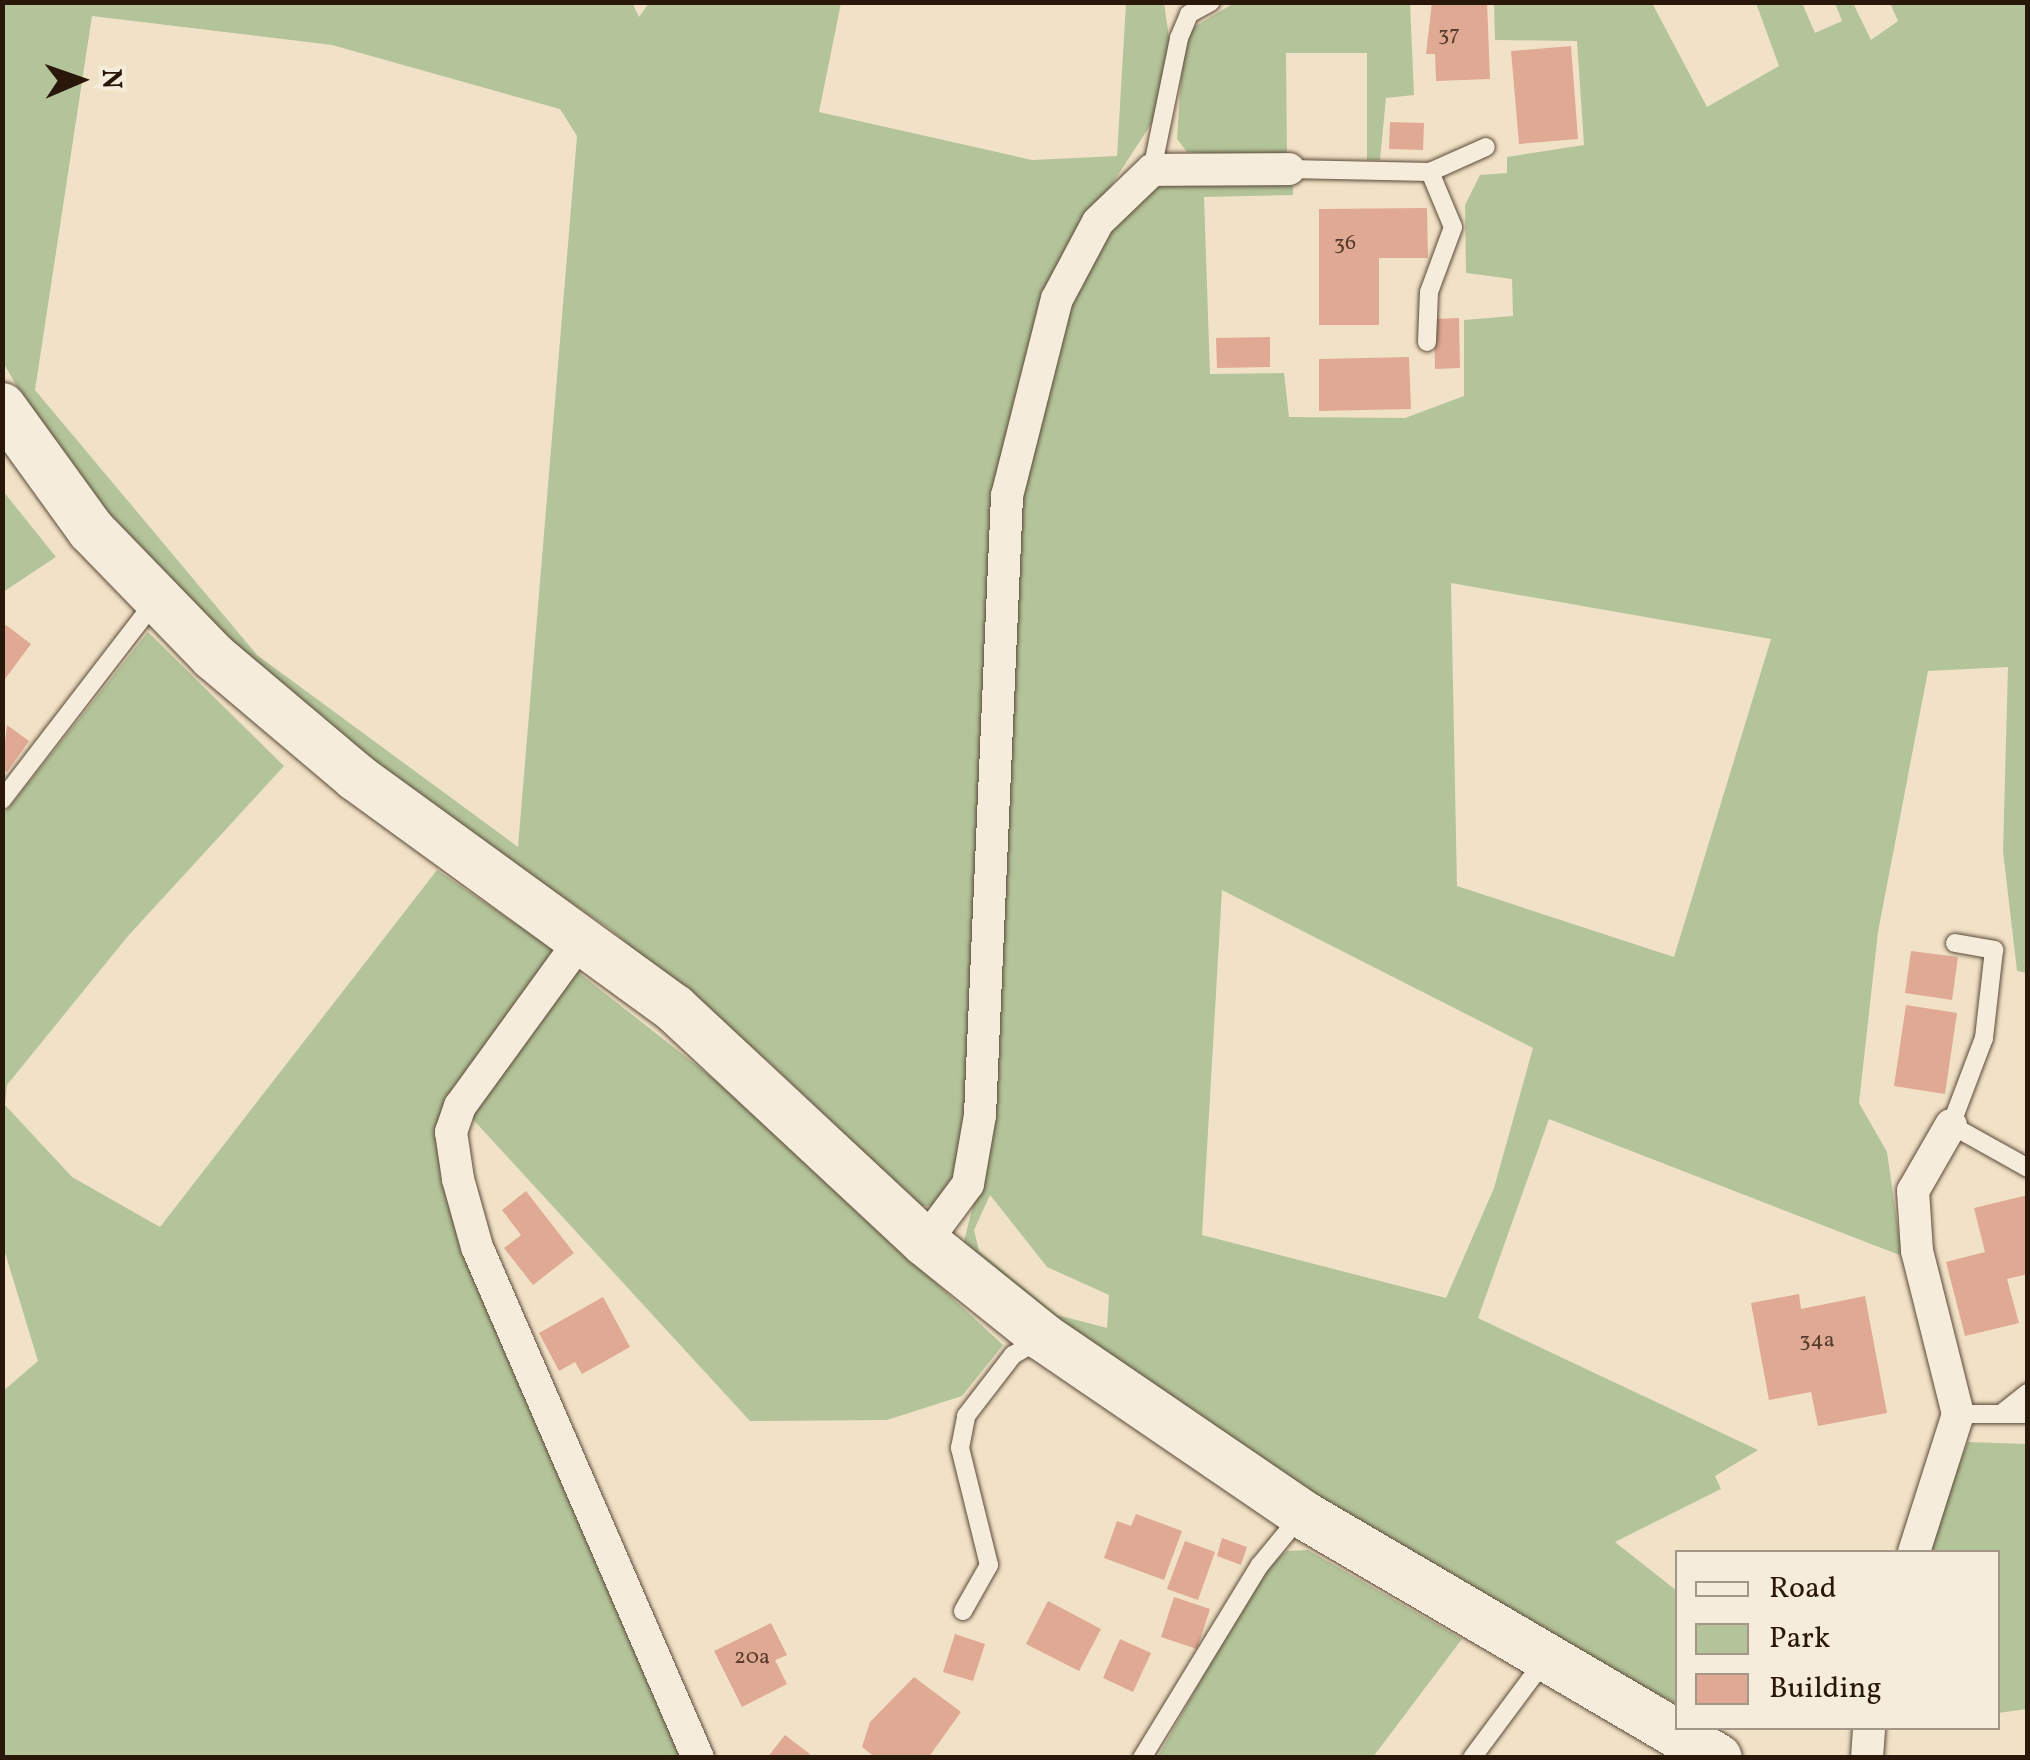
<!DOCTYPE html>
<html>
<head>
<meta charset="utf-8">
<style>
  body { margin:0 }
  #map { position:relative; width:2030px; height:1760px; overflow:hidden; background:#f1e2c7; font-family:Vollkorn,serif }
  div>[style] { position:absolute }
  .green>* { inset:0; background:#b4c49a }
  .building>* { inset:0; background:#e0a993 }
  .roads { filter:drop-shadow(0 0 2px #5b4a38) drop-shadow(0 0 2px #5b4a38) }
  .lane>* { height:18px; margin:-9px; padding:0 9px; transform-origin:9px; border-radius:9px; background:#f6ecdb }
  .street>* { height:32px; margin:-16px; padding:0 16px; transform-origin:16px; border-radius:16px; background:#f6ecdb }
  .secondary>* { height:48px; margin:-24px; padding:0 24px; transform-origin:24px; border-radius:24px; background:#f6ecdb }
  span { translate:-50% -50%; white-space:nowrap; text-align:center; line-height:1.15; -webkit-text-stroke:8px #f6ecdb; paint-order:stroke }
  .number-label { font-size:22px; color:#573c2c }
  .number-label span { -webkit-text-stroke-width:0 }
  .frame { position:absolute; inset:0; border:5px solid #291809; pointer-events:none }
  .legend { position:absolute; left:1675px; top:1550px; width:325px; height:180px; box-sizing:border-box; background:#f6ecdb; border:2px solid #a49787; margin:0; padding:12px 18px; list-style:none; font-size:30px; color:#291809 }
  .legend li { display:flex; align-items:center; gap:20px; height:50px }
  .legend b { width:50px; border:2px solid #a49787 }
  .north { position:absolute; left:30px; top:30px; width:100px; height:100px; -webkit-text-stroke:8px #f6ecdb; paint-order:stroke; rotate:88deg; font-size:28px; font-weight:700; line-height:40px; text-align:center; color:#291809 }
  .north::after { content:''; display:block; margin:auto; width:35px; height:45px; background:#291809; clip-path:polygon(50% 0,100% 100%,50% 72%,0 100%) }
</style>
</head>
<body>
<div id="map">
  <div class="green">
    <i style="clip-path:polygon(evenodd,632px 2px,639px 17px,649px 3px,841px 3px,819px 112px,1032px 160px,1117px 156px,1126px 3px,1164px 3px,1170px 44px,1155px 118px,1092px 215px,1023px 366px,1007px 430px,961px 1177px,938px 1206px,919px 1206px,769px 1062px,610px 929px,325px 736px,119px 527px,42px 431px,3px 362px,2px 3px,632px 2px,92px 16px,332px 45px,560px 109px,577px 136px,518px 847px,257px 655px,35px 390px,92px 16px)"></i>
    <i style="clip-path:polygon(1234px 3px,1410px 3px,1414px 95px,1386px 98px,1380px 160px,1367px 160px,1367px 53px,1286px 53px,1287px 158px,1187px 152px,1177px 139px,1183px 47px,1194px 27px)"></i>
    <i style="clip-path:polygon(evenodd,1494px 3px,1652px 3px,1707px 107px,1779px 66px,1756px 3px,1802px 3px,1815px 33px,1842px 21px,1835px 3px,1853px 3px,1871px 40px,1898px 21px,1890px 3px,2027px 3px,2027px 973px,2017px 971px,2003px 851px,2008px 667px,1928px 671px,1878px 932px,1859px 1103px,1887px 1152px,1902px 1256px,1549px 1119px,1478px 1318px,1758px 1450px,1715px 1476px,1721px 1489px,1615px 1542px,1677px 1591px,1677px 1704px,1506px 1617px,1127px 1379px,962px 1249px,979px 1182px,1014px 493px,1064px 307px,1106px 229px,1159px 177px,1293px 179px,1293px 195px,1204px 197px,1210px 374px,1284px 373px,1289px 417px,1405px 418px,1464px 396px,1464px 320px,1513px 316px,1512px 279px,1466px 273px,1465px 205px,1480px 175px,1507px 173px,1507px 157px,1584px 145px,1577px 41px,1495px 40px,1494px 3px,1451px 583px,1771px 639px,1674px 957px,1457px 886px,1451px 583px,1494px 3px,1222px 890px,1533px 1048px,1494px 1188px,1446px 1298px,1202px 1235px,1222px 890px,1494px 3px,990px 1195px,1047px 1267px,1109px 1295px,1107px 1328px,1057px 1315px,979px 1251px,974px 1230px,990px 1195px)"></i>
    <i style="clip-path:polygon(3px 491px,56px 557px,3px 592px,2px 592px)"></i>
    <i style="clip-path:polygon(148px 632px,284px 766px,128px 936px,7px 1085px,5px 1105px,72px 1177px,160px 1227px,437px 870px,556px 951px,437px 1134px,441px 1182px,682px 1757px,3px 1757px,2px 1392px,38px 1361px,3px 1246px,3px 815px)"></i>
    <i style="clip-path:polygon(574px 969px,728px 1090px,1003px 1345px,962px 1396px,887px 1420px,750px 1421px,468px 1114px)"></i>
    <i style="clip-path:polygon(1968px 1442px,2027px 1444px,2027px 1709px,1998px 1713px,1998px 1552px,1926px 1552px)"></i>
    <i style="clip-path:polygon(1308px 1550px,1462px 1639px,1373px 1757px,1157px 1758px,1264px 1569px,1287px 1551px)"></i>
  </div>
  <div class="building">
    <i style="clip-path:polygon(1432px 2px,1487px 2px,1490px 79px,1436px 81px,1435px 54px,1426px 54px)"></i>
    <i style="clip-path:polygon(1571px 46px,1578px 139px,1519px 144px,1511px 51px)"></i>
    <i style="clip-path:polygon(1390px 122px,1424px 123px,1423px 150px,1389px 149px)"></i>
    <i style="clip-path:polygon(1427px 208px,1428px 258px,1379px 258px,1379px 325px,1319px 325px,1319px 209px)"></i>
    <i style="clip-path:polygon(1459px 318px,1460px 368px,1435px 369px,1434px 319px)"></i>
    <i style="clip-path:polygon(1270px 337px,1270px 367px,1217px 368px,1216px 338px)"></i>
    <i style="clip-path:polygon(1409px 357px,1411px 409px,1319px 411px,1319px 359px)"></i>
    <i style="clip-path:polygon(6px 625px,31px 644px,2px 683px,2px 629px)"></i>
    <i style="clip-path:polygon(7px 725px,29px 741px,7px 772px,2px 769px)"></i>
    <i style="clip-path:polygon(1911px 951px,1958px 957px,1952px 1000px,1905px 993px)"></i>
    <i style="clip-path:polygon(1906px 1005px,1957px 1013px,1945px 1094px,1894px 1086px)"></i>
    <i style="clip-path:polygon(526px 1191px,574px 1253px,533px 1285px,504px 1248px,521px 1235px,502px 1210px)"></i>
    <i style="clip-path:polygon(2028px 1195px,2028px 1274px,2007px 1279px,2019px 1323px,1965px 1336px,1946px 1262px,1985px 1252px,1974px 1208px)"></i>
    <i style="clip-path:polygon(1799px 1294px,1801px 1309px,1865px 1296px,1887px 1413px,1818px 1426px,1811px 1392px,1769px 1400px,1751px 1303px)"></i>
    <i style="clip-path:polygon(603px 1297px,630px 1347px,582px 1374px,575px 1362px,559px 1371px,539px 1333px)"></i>
    <i style="clip-path:polygon(1136px 1514px,1182px 1531px,1164px 1580px,1104px 1558px,1117px 1521px,1131px 1526px)"></i>
    <i style="clip-path:polygon(1222px 1538px,1247px 1547px,1241px 1565px,1217px 1556px)"></i>
    <i style="clip-path:polygon(1185px 1541px,1215px 1552px,1198px 1600px,1167px 1589px)"></i>
    <i style="clip-path:polygon(1174px 1597px,1210px 1609px,1197px 1649px,1161px 1637px)"></i>
    <i style="clip-path:polygon(1048px 1601px,1101px 1629px,1079px 1671px,1026px 1644px)"></i>
    <i style="clip-path:polygon(771px 1623px,787px 1655px,775px 1660px,787px 1684px,742px 1707px,714px 1651px)"></i>
    <i style="clip-path:polygon(955px 1634px,985px 1644px,973px 1681px,943px 1672px)"></i>
    <i style="clip-path:polygon(1120px 1639px,1151px 1653px,1133px 1692px,1103px 1678px)"></i>
    <i style="clip-path:polygon(914px 1677px,961px 1712px,928px 1758px,876px 1758px,862px 1747px,870px 1722px)"></i>
    <i style="clip-path:polygon(785px 1735px,810px 1754px,807px 1758px,767px 1758px)"></i>
  </div>
  <div class="roads">
    <div class="lane">
      <i style="left:1289px;top:169px;width:141px;rotate:1.2deg"></i>
      <i style="left:1430px;top:172px;width:61px;rotate:-24.1deg"></i>
      <i style="left:1152px;top:170px;width:135px;rotate:-78.4deg"></i>
      <i style="left:1179px;top:38px;width:26px;rotate:-67deg"></i>
      <i style="left:1189px;top:14px;width:25px;rotate:-29deg"></i>
      <i style="left:1427px;top:342px;width:50px;rotate:-87.7deg"></i>
      <i style="left:1429px;top:292px;width:69px;rotate:-69.7deg"></i>
      <i style="left:1453px;top:227px;width:60px;rotate:-112.7deg"></i>
      <i style="left:2px;top:800px;width:254px;rotate:-52.4deg"></i>
      <i style="left:1955px;top:943px;width:40px;rotate:10deg"></i>
      <i style="left:1994px;top:950px;width:89px;rotate:96.5deg"></i>
      <i style="left:1984px;top:1038px;width:93px;rotate:110.8deg"></i>
      <i style="left:1951px;top:1125px;width:88px;rotate:29.2deg"></i>
      <i style="left:2002px;top:1413px;width:33px;rotate:-38deg"></i>
      <i style="left:1958px;top:1414px;width:70px"></i>
      <i style="left:963px;top:1611px;width:53px;rotate:-60.5deg"></i>
      <i style="left:989px;top:1565px;width:121px;rotate:-103.9deg"></i>
      <i style="left:960px;top:1448px;width:33px;rotate:-79deg"></i>
      <i style="left:966px;top:1416px;width:77px;rotate:-52.4deg"></i>
      <i style="left:1013px;top:1355px;width:34px;rotate:-30deg"></i>
      <i style="left:1142px;top:1758px;width:226px;rotate:-58.6deg"></i>
      <i style="left:1260px;top:1565px;width:66px;rotate:-50.5deg"></i>
      <i style="left:1472px;top:1758px;width:121px;rotate:-53.4deg"></i>
    </div>
    <div class="street">
      <i style="left:580px;top:941px;width:204px;rotate:126deg"></i>
      <i style="left:460px;top:1106px;width:28px;rotate:109deg"></i>
      <i style="left:451px;top:1132px;width:48px;rotate:81.5deg"></i>
      <i style="left:458px;top:1179px;width:71px;rotate:74.4deg"></i>
      <i style="left:477px;top:1247px;width:557px;rotate:66.61deg"></i>
      <i style="left:925px;top:1242px;width:72px;rotate:-53.4deg"></i>
      <i style="left:968px;top:1184px;width:70px;rotate:-80.1deg"></i>
      <i style="left:980px;top:1115px;width:620px;rotate:-87.5deg"></i>
      <i style="left:1007px;top:496px;width:203px;rotate:-75.8deg"></i>
      <i style="left:1057px;top:299px;width:87px;rotate:-62deg"></i>
      <i style="left:1098px;top:222px;width:75px;rotate:-43.9deg"></i>
      <i style="left:1152px;top:170px;width:137px;rotate:-0.4deg"></i>
      <i style="left:1914px;top:1552px;width:145px;rotate:-72.3deg"></i>
      <i style="left:1958px;top:1414px;width:168px;rotate:-104.1deg"></i>
      <i style="left:1917px;top:1251px;width:60px;rotate:-93.8deg"></i>
      <i style="left:1913px;top:1191px;width:76px;rotate:-60.1deg"></i>
      <i style="left:1867px;top:1758px;width:30px;rotate:-86deg"></i>
    </div>
    <div class="secondary">
      <i style="left:2px;top:407px;width:152px;rotate:54.1deg"></i>
      <i style="left:91px;top:530px;width:175px;rotate:45.9deg"></i>
      <i style="left:213px;top:656px;width:187px;rotate:40.2deg"></i>
      <i style="left:356px;top:777px;width:393px;rotate:36deg"></i>
      <i style="left:674px;top:1008px;width:343px;rotate:43deg"></i>
      <i style="left:925px;top:1242px;width:151px;rotate:38.8deg"></i>
      <i style="left:1043px;top:1337px;width:314px;rotate:34.3deg"></i>
      <i style="left:1302px;top:1514px;width:482px;rotate:30.4deg"></i>
    </div>
  </div>
  <div class="number-label">
    <span style="left:1449px;top:35px">37</span>
    <span style="left:1345px;top:244px">36</span>
    <span style="left:1817px;top:1341px">34a</span>
    <span style="left:752px;top:1658px">20a</span>
  </div>
  <div class="frame"></div>
  <ul class="legend">
  <li><b style="height:12px;background:#f6ecdb"></b>Road</li>
  <li><b style="height:28px;background:#b4c49a"></b>Park</li>
  <li><b style="height:28px;background:#e0a993"></b>Building</li>
  </ul>
  <div class="north">N</div>
</div>
</body>
</html>
